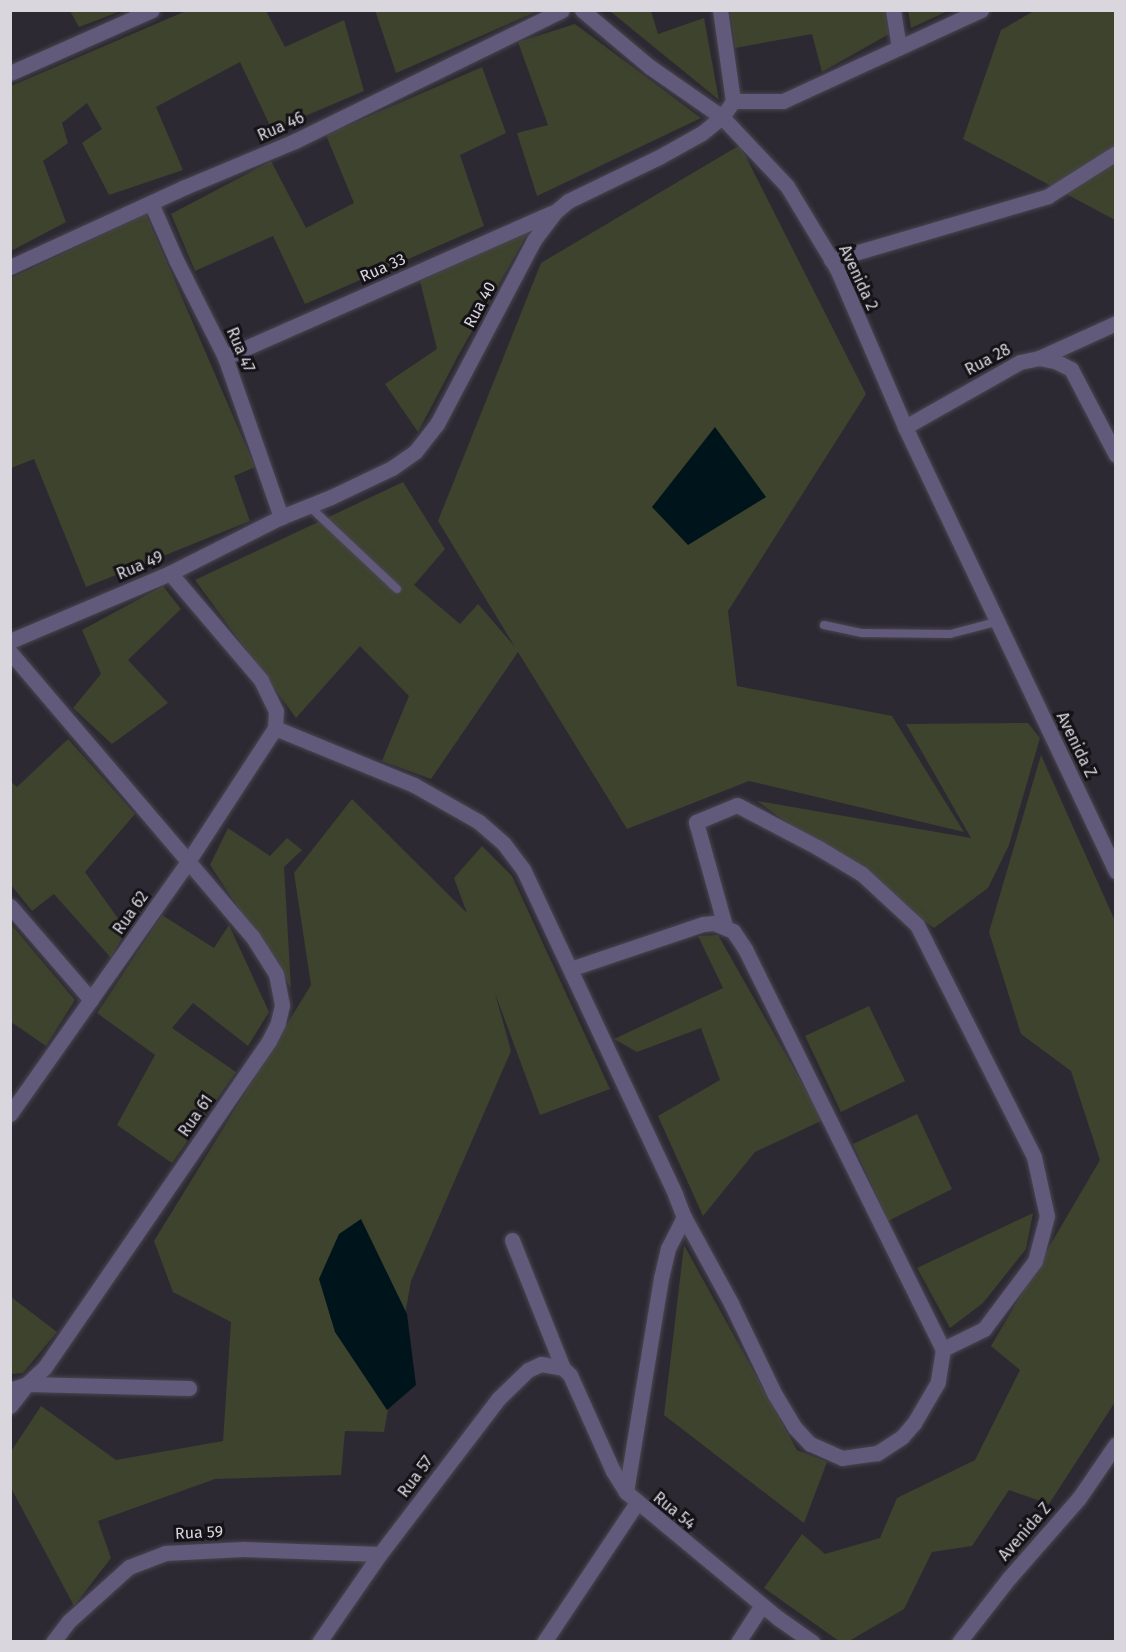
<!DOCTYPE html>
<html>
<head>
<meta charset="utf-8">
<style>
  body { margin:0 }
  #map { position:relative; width:1126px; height:1652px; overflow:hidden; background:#2d2933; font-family:"Fira Sans",sans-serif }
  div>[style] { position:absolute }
  .green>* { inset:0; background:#3d432c }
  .water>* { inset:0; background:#00151b }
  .roads { filter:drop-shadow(0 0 2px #49454e) drop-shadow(0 0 2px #49454e) }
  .lane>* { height:8px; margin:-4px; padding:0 4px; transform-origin:4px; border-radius:4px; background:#615a7b }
  .street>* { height:15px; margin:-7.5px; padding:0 7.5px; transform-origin:7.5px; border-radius:7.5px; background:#615a7b }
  span { translate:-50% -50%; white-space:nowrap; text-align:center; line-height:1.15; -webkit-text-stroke:6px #141217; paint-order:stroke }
  .street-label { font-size:16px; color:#d9d7dd }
  .frame { position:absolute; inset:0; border:12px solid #d9d7dd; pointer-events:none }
</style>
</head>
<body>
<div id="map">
  <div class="green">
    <i style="clip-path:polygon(375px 10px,538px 10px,538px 11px,396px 73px)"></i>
    <i style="clip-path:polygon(908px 10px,948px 10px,948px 11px,911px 28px)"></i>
    <i style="clip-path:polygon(70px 11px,121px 11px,79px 27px)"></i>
    <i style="clip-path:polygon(186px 11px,266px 11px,285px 47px,344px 20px,364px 91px,272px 130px,240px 62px,156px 107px,183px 170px,109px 195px,82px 143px,102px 129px,87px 103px,62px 123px,68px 143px,43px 161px,66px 222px,11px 251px,11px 86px)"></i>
    <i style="clip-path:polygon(610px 11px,651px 11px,658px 34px,704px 18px,719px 100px)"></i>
    <i style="clip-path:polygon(730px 11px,885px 11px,889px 34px,822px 72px,812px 34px,735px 48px)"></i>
    <i style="clip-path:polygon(1034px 11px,1115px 11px,1115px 220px,963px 139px,1001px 30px)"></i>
    <i style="clip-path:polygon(575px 24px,701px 118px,537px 196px,517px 133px,548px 125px,518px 42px)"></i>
    <i style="clip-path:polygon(482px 67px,506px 133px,460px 155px,484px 226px,305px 304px,273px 236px,195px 271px,171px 214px,271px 161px,306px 228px,354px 203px,326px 135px)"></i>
    <i style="clip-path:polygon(740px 145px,866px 394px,728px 611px,737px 686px,892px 716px,964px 832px,749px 781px,627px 829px,518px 652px,431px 779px,382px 761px,409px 696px,360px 646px,296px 718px,195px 580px,403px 482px,445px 549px,414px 585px,460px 624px,478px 604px,515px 647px,438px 521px,541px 263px)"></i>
    <i style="clip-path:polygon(146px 214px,255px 467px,234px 476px,250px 521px,86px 587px,34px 459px,11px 468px,11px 278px)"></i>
    <i style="clip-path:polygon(529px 231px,459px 354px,418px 432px,385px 384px,437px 349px,420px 281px)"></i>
    <i style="clip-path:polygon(163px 586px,181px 609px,128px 660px,168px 703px,112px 744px,73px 708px,101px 674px,82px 630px)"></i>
    <i style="clip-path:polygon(1028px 723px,1040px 738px,1009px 845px,988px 888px,934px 928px,757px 801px,971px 838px,906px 724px)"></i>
    <i style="clip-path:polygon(68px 739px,135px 814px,85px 872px,126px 930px,111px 958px,54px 894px,32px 911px,11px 885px,10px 781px,17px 787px)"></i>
    <i style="clip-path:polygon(1041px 755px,1115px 921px,1115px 1402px,1049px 1504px,1009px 1490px,972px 1546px,932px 1552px,904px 1609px,849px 1641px,839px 1641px,764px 1588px,802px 1534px,825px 1554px,880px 1538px,897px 1498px,975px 1460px,1020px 1370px,991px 1346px,1100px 1160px,1071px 1071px,1021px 1034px,989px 932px)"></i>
    <i style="clip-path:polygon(352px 799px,467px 913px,454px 878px,482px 846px,512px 876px,610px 1089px,540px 1115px,495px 993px,511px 1051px,411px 1281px,384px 1432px,345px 1431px,341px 1475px,215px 1479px,98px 1521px,111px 1558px,74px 1606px,11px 1488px,10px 1453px,41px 1406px,116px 1460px,223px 1441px,231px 1322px,173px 1292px,154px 1241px,311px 985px,294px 873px)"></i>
    <i style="clip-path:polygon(228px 828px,270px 856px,287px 838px,302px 850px,284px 867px,291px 988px,210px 865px)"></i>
    <i style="clip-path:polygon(162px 915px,214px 948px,229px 925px,269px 1012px,248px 1046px,193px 1003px,172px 1028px,236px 1072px,172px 1163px,117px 1125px,155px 1055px,97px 1013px)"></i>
    <i style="clip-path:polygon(10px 923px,75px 1000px,46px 1046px,11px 1022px)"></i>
    <i style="clip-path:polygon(718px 935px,823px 1120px,755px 1152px,703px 1216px,658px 1116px,720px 1080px,701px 1028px,637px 1052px,614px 1039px,723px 988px,698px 936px)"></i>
    <i style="clip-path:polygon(869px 1006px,905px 1081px,841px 1112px,805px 1036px)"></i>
    <i style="clip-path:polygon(917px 1114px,952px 1189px,888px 1221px,853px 1144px)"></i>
    <i style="clip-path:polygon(1033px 1213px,1026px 1249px,983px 1303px,950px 1328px,917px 1268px)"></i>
    <i style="clip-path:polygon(684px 1245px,797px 1450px,827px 1462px,804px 1523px,664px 1415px)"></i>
    <i style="clip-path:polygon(11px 1297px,57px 1332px,23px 1373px,11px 1374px)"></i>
  </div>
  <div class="water">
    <i style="clip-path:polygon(715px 427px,766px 497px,688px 545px,652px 507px)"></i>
    <i style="clip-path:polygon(361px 1219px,407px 1314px,416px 1385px,387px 1410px,335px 1332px,319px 1279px,339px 1234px)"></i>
  </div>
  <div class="roads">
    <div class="lane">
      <i style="left:309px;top:506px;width:121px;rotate:43.3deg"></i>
      <i style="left:824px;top:625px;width:39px;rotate:12deg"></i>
      <i style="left:862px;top:633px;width:88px;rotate:0.7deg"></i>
      <i style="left:950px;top:634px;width:48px;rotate:-14.6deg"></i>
    </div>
    <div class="street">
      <i style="left:582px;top:10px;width:89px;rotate:40deg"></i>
      <i style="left:650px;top:67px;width:88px;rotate:34.8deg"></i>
      <i style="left:722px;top:117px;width:95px;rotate:46.7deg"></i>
      <i style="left:787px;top:186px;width:97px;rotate:58.9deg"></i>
      <i style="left:837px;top:269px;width:172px;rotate:66.7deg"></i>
      <i style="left:905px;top:427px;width:492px;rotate:64.6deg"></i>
      <i style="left:893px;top:10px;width:38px;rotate:81deg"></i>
      <i style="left:10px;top:73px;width:155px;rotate:-23.9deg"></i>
      <i style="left:733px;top:101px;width:50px"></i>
      <i style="left:783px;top:101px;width:218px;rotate:-24.7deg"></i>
      <i style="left:151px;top:203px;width:62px;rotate:66.3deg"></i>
      <i style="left:176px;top:260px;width:109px;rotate:63.2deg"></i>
      <i style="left:225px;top:357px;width:170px;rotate:70.7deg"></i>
      <i style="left:831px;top:260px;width:226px;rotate:-16.4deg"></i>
      <i style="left:1048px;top:196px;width:80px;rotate:-32.3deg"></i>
      <i style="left:10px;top:267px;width:192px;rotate:-24.6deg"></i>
      <i style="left:185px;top:187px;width:119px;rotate:-22.7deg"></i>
      <i style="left:295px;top:141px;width:297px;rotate:-26.1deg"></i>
      <i style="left:225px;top:357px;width:357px;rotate:-23.8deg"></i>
      <i style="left:1039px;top:358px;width:85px;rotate:-24.4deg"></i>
      <i style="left:905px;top:427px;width:132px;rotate:-29.5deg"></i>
      <i style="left:1020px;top:362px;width:19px;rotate:-12deg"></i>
      <i style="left:1039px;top:358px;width:16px;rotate:11deg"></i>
      <i style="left:1055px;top:361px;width:18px;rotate:27deg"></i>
      <i style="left:1071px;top:369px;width:97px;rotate:62.4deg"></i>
      <i style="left:10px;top:641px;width:174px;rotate:-23deg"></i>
      <i style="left:170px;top:573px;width:124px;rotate:-26.8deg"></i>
      <i style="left:281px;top:517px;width:54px;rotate:-21.8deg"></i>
      <i style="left:331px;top:497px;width:68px;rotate:-25.4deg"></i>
      <i style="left:392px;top:468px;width:28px;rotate:-35deg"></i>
      <i style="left:415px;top:452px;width:36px;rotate:-52deg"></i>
      <i style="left:437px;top:424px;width:208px;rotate:-62.2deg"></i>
      <i style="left:534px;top:240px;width:35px;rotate:-53deg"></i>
      <i style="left:555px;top:212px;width:17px;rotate:-40deg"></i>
      <i style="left:568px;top:201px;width:101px;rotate:-25.8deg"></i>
      <i style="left:659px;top:157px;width:49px;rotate:-29.2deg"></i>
      <i style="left:702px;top:133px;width:26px;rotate:-39deg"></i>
      <i style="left:722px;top:117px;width:19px;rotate:-55deg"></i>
      <i style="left:733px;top:101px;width:92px;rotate:-98.1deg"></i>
      <i style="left:10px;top:652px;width:373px;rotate:49.6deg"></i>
      <i style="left:252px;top:936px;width:45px;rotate:57.7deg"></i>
      <i style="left:276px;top:974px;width:32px;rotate:79deg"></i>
      <i style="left:282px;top:1005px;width:18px;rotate:103deg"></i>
      <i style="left:278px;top:1023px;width:20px;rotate:117deg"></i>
      <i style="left:269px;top:1041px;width:396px;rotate:124.5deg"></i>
      <i style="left:45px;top:1367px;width:25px;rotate:137deg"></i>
      <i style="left:27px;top:1384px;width:18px;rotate:161deg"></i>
      <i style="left:275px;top:728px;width:150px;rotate:22.3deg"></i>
      <i style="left:414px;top:785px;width:75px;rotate:29.6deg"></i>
      <i style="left:479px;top:822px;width:33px;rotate:41deg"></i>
      <i style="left:504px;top:844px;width:31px;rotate:53deg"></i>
      <i style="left:523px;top:869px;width:359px;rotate:64.9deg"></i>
      <i style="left:675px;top:1194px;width:25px;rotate:69deg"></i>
      <i style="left:684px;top:1217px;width:35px;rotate:117deg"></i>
      <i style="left:668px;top:1248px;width:31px;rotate:103deg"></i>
      <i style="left:661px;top:1278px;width:217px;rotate:99.3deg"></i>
      <i style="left:10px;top:906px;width:124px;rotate:49.2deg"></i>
      <i style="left:725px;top:926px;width:108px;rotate:-105.6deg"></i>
      <i style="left:696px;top:822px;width:44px;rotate:-22.5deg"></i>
      <i style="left:737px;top:805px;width:90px;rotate:27.7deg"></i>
      <i style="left:817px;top:847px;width:52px;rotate:31deg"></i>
      <i style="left:862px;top:874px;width:75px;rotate:42.8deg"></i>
      <i style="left:917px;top:925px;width:260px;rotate:63.2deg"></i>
      <i style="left:1034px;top:1157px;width:60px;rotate:77.6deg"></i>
      <i style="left:1047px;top:1216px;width:47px;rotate:104.9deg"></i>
      <i style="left:1035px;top:1261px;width:85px;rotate:126.9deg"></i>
      <i style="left:984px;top:1329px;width:46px;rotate:154deg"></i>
      <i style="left:570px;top:969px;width:140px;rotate:-18.7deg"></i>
      <i style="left:703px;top:924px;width:11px;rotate:-5deg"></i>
      <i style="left:714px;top:923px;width:21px;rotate:23deg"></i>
      <i style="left:733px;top:931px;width:22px;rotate:56deg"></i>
      <i style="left:745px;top:949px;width:446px;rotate:63.7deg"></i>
      <i style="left:943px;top:1349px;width:33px;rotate:99deg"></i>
      <i style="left:938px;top:1382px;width:48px;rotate:120.3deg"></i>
      <i style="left:914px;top:1423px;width:18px;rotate:131deg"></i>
      <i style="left:902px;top:1437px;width:30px;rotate:147deg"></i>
      <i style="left:877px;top:1453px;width:35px;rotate:172deg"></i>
      <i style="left:842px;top:1458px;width:35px;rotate:-156deg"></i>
      <i style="left:810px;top:1444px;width:22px;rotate:-133deg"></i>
      <i style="left:795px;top:1428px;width:39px;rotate:-121deg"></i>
      <i style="left:775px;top:1395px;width:102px;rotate:-115.6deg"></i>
      <i style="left:731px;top:1303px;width:98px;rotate:-118.7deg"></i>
      <i style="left:10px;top:1114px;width:311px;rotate:-54.8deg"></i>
      <i style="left:189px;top:860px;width:158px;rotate:-56.9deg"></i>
      <i style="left:275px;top:728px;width:17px;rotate:-87deg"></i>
      <i style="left:276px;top:711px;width:34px;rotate:-116deg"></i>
      <i style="left:261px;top:680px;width:140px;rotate:-130.4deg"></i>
      <i style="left:512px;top:1240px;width:138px;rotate:68.3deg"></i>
      <i style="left:563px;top:1368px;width:10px;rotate:45deg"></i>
      <i style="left:570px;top:1375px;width:105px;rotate:65.9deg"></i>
      <i style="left:613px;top:1471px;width:25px;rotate:58deg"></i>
      <i style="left:626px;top:1492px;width:197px;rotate:39.7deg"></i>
      <i style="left:778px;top:1618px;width:42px;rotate:35.2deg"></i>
      <i style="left:27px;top:1384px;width:162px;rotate:1.4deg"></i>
      <i style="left:10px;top:1406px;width:28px;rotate:-52deg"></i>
      <i style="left:53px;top:1642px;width:26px;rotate:-53deg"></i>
      <i style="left:69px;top:1621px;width:81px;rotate:-42deg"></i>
      <i style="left:129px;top:1567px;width:39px;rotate:-21deg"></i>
      <i style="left:165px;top:1553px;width:78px;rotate:-2.9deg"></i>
      <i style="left:243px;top:1549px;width:137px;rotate:2.1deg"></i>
      <i style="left:319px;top:1642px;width:107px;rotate:-55.3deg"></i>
      <i style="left:380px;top:1554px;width:196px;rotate:-52.7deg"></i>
      <i style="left:499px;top:1398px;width:40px;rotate:-44deg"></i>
      <i style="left:528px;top:1370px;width:14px;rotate:-25deg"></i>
      <i style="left:541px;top:1364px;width:22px;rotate:10deg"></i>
      <i style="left:544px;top:1642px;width:166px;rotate:-56.3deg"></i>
      <i style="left:738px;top:1642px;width:44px;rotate:-57deg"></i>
      <i style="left:959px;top:1642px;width:81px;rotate:-52deg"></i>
      <i style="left:1009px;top:1578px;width:106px;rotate:-48.8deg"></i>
      <i style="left:1079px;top:1498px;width:65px;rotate:-55.6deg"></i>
    </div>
  </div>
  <div class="street-label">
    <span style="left:281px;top:127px;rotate:-24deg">Rua 46</span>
    <span style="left:383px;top:268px;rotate:-24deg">Rua 33</span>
    <span style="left:858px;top:278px;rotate:65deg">Avenida 2</span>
    <span style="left:480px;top:305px;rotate:-62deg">Rua 40</span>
    <span style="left:240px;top:350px;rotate:67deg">Rua 47</span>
    <span style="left:988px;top:360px;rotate:-28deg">Rua 28</span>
    <span style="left:140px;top:566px;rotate:-23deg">Rua 49</span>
    <span style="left:1076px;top:745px;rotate:64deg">Avenida Z</span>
    <span style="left:131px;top:913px;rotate:-55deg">Rua 62</span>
    <span style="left:196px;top:1116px;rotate:-55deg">Rua 61</span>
    <span style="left:416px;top:1477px;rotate:-53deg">Rua 57</span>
    <span style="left:674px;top:1511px;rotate:39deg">Rua 54</span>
    <span style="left:1025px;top:1532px;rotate:-49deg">Avenida Z</span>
    <span style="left:199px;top:1533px;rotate:-3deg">Rua 59</span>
  </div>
  <div class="frame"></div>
</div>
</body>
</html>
